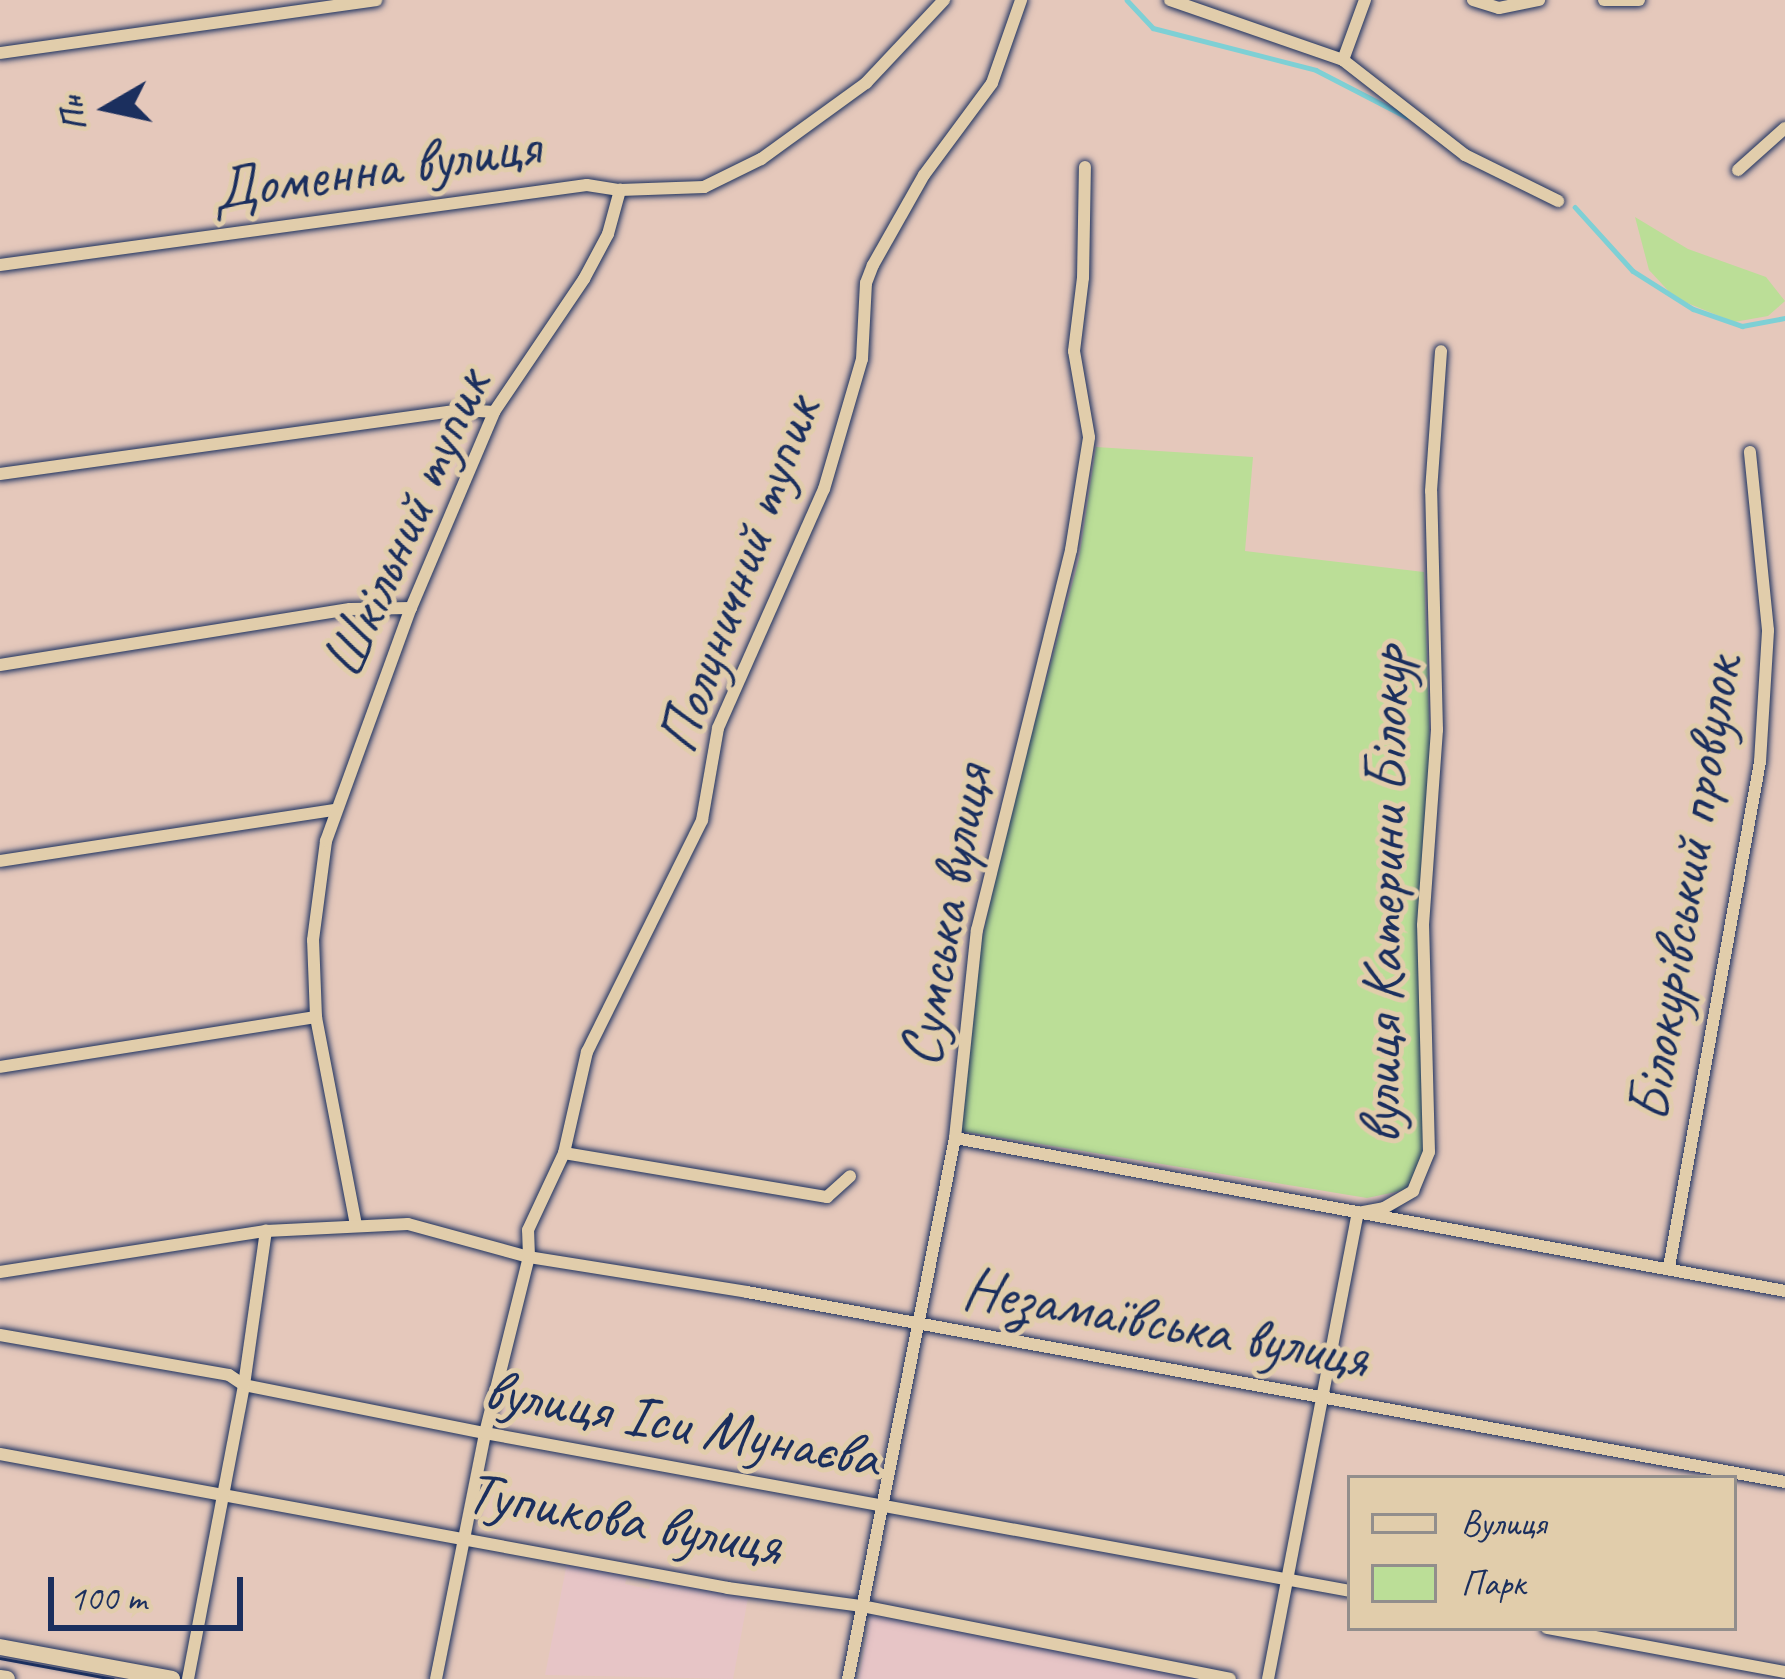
<!DOCTYPE html>
<html>
<head>
<meta charset="utf-8">
<style>
  body { margin:0 }
  #map { position:relative; width:1785px; height:1679px; overflow:hidden; background:#e5c8bb; font-family:Caveat,sans-serif }
  div>[style] { position:absolute }
  .built>* { inset:0; background:#e7c5c6 }
  .green>* { inset:0; background:#bbde97 }
  .stream>* { height:4.5px; margin:-2.25px; padding:0 2.25px; transform-origin:2.25px; border-radius:2.25px; background:#7ed0d5 }
  .roads { filter:drop-shadow(0 0 3px #1b2f5e) drop-shadow(0 0 3px #1b2f5e) }
  .street>* { height:12px; margin:-6px; padding:0 6px; transform-origin:6px; border-radius:6px; background:#e1cdab }
  .secondary>* { height:16px; margin:-8px; padding:0 8px; transform-origin:8px; border-radius:8px; background:#e1cdab }
  .tram>* { height:3px; margin:-1.5px; padding:0 1.5px; transform-origin:1.5px; border-radius:1.5px; background:#1b2f5e }
  span { translate:-50% -50%; white-space:nowrap; text-align:center; line-height:1.15; -webkit-text-stroke:10px #e1cdab; paint-order:stroke }
  .street-label { font-size:60px; color:#1b2f5e }
  .legend { position:absolute; left:1347px; top:1475px; width:390px; height:156px; box-sizing:border-box; background:#e1cdab; border:3px solid #928e8c; margin:0; padding:15px 21px; list-style:none; font-size:36px; color:#1b2f5e }
  .legend li { display:flex; align-items:center; gap:24px; height:60px }
  .legend b { width:60px; border:3px solid #928e8c }
  .north { position:absolute; left:48px; top:48px; width:120px; height:120px; -webkit-text-stroke:9px #e1cdab; paint-order:stroke; rotate:261deg; font-size:33px; font-weight:700; line-height:48px; text-align:center; color:#1b2f5e }
  .north::after { content:''; display:block; margin:auto; width:42px; height:54px; background:#1b2f5e; clip-path:polygon(50% 0,100% 100%,50% 72%,0 100%) }
  .scale { position:absolute; left:48px; top:1577px; width:195px; height:54px; box-sizing:border-box; border:6px solid #1b2f5e; border-top:0; padding-left:15px; font-size:36px; line-height:42px; white-space:nowrap; color:#1b2f5e; -webkit-text-stroke:9px #e1cdab; paint-order:stroke }
</style>
</head>
<body>
<div id="map">
  <div class="built">
    <i style="clip-path:polygon(567px 1563px,627px 1575px,625px 1584px,649px 1589px,652px 1580px,748px 1598px,733px 1679px,545px 1675px)"></i>
    <i style="clip-path:polygon(871px 1615px,1204px 1679px,859px 1679px)"></i>
  </div>
  <div class="green">
    <i style="clip-path:polygon(1635px 217px,1688px 249px,1766px 277px,1785px 301px,1768px 316px,1734px 322px,1675px 298px,1649px 270px)"></i>
    <i style="clip-path:polygon(1096px 447px,1253px 457px,1245px 551px,1424px 572px,1430px 747px,1424px 1162px,1405px 1190px,1367px 1198px,961px 1131px,972px 983px,1011px 811px,1079px 559px)"></i>
  </div>
  <div class="stream">
    <i style="left:1127px;top:0;width:38px;rotate:47deg"></i>
    <i style="left:1153px;top:28px;width:168px;rotate:14.4deg"></i>
    <i style="left:1316px;top:70px;width:102px;rotate:27.3deg"></i>
    <i style="left:1575px;top:207px;width:86px;rotate:47.8deg"></i>
    <i style="left:1633px;top:271px;width:71px;rotate:32.3deg"></i>
    <i style="left:1693px;top:309px;width:52px;rotate:19.1deg"></i>
    <i style="left:1742px;top:326px;width:44px;rotate:-10.5deg"></i>
  </div>
  <div class="roads">
    <div class="street">
      <i style="left:1170px;top:0;width:183px;rotate:19.1deg"></i>
      <i style="left:1343px;top:60px;width:155px;rotate:37.9deg"></i>
      <i style="left:1465px;top:155px;width:104px;rotate:26.3deg"></i>
      <i style="left:1473px;top:0;width:27px;rotate:17deg"></i>
      <i style="left:1499px;top:8px;width:41px;rotate:-11.3deg"></i>
      <i style="left:1604px;top:0;width:35px"></i>
      <i style="left:0;top:53px;width:380px;rotate:-8deg"></i>
      <i style="left:1343px;top:60px;width:64px;rotate:-69.9deg"></i>
      <i style="left:1738px;top:170px;width:63px;rotate:-41.8deg"></i>
      <i style="left:0;top:265px;width:592px;rotate:-7.76deg"></i>
      <i style="left:587px;top:185px;width:33px;rotate:9deg"></i>
      <i style="left:0;top:474px;width:468px;rotate:-7.9deg"></i>
      <i style="left:464px;top:410px;width:30px;rotate:4deg"></i>
      <i style="left:0;top:665px;width:354px;rotate:-9.1deg"></i>
      <i style="left:350px;top:609px;width:61px;rotate:-0.9deg"></i>
      <i style="left:0;top:861px;width:339px;rotate:-8.7deg"></i>
      <i style="left:0;top:1067px;width:320px;rotate:-9deg"></i>
      <i style="left:955px;top:1138px;width:844px;rotate:10.44deg"></i>
      <i style="left:564px;top:1153px;width:267px;rotate:9.5deg"></i>
      <i style="left:827px;top:1197px;width:31px;rotate:-42deg"></i>
      <i style="left:356px;top:1225px;width:212px;rotate:-100.9deg"></i>
      <i style="left:316px;top:1017px;width:77px;rotate:-92.2deg"></i>
      <i style="left:313px;top:940px;width:100px;rotate:-82.5deg"></i>
      <i style="left:326px;top:841px;width:248px;rotate:-70deg"></i>
      <i style="left:411px;top:608px;width:213px;rotate:-67deg"></i>
      <i style="left:494px;top:412px;width:161px;rotate:-55.9deg"></i>
      <i style="left:584px;top:279px;width:51px;rotate:-61.9deg"></i>
      <i style="left:608px;top:234px;width:46px;rotate:-74.7deg"></i>
      <i style="left:620px;top:190px;width:84px;rotate:-2deg"></i>
      <i style="left:704px;top:187px;width:64px;rotate:-26.2deg"></i>
      <i style="left:761px;top:159px;width:130px;rotate:-35.9deg"></i>
      <i style="left:866px;top:83px;width:114px;rotate:-46.8deg"></i>
      <i style="left:1669px;top:1267px;width:513px;rotate:-79.79deg"></i>
      <i style="left:1760px;top:762px;width:132px;rotate:-86.5deg"></i>
      <i style="left:1768px;top:630px;width:179px;rotate:-95.8deg"></i>
      <i style="left:0;top:1272px;width:269px;rotate:-8.8deg"></i>
      <i style="left:266px;top:1231px;width:142px;rotate:-2.8deg"></i>
      <i style="left:408px;top:1224px;width:125px;rotate:15.3deg"></i>
      <i style="left:529px;top:1257px;width:221px;rotate:9.1deg"></i>
      <i style="left:747px;top:1292px;width:1055px;rotate:10.37deg"></i>
      <i style="left:0;top:1335px;width:232px;rotate:9.9deg"></i>
      <i style="left:229px;top:1375px;width:18px;rotate:34deg"></i>
      <i style="left:244px;top:1385px;width:246px;rotate:11.3deg"></i>
      <i style="left:485px;top:1433px;width:879px;rotate:10.35deg"></i>
      <i style="left:0;top:1454px;width:740px;rotate:10.43deg"></i>
      <i style="left:728px;top:1588px;width:135px;rotate:7.7deg"></i>
      <i style="left:862px;top:1606px;width:375px;rotate:11.2deg"></i>
      <i style="left:1547px;top:1628px;width:242px;rotate:10.5deg"></i>
      <i style="left:188px;top:1679px;width:299px;rotate:-79.2deg"></i>
      <i style="left:244px;top:1385px;width:156px;rotate:-81.9deg"></i>
      <i style="left:436px;top:1679px;width:251px;rotate:-78.7deg"></i>
      <i style="left:485px;top:1433px;width:181px;rotate:-76deg"></i>
      <i style="left:529px;top:1257px;width:27px;rotate:-92deg"></i>
      <i style="left:528px;top:1230px;width:85px;rotate:-64.9deg"></i>
      <i style="left:564px;top:1153px;width:104px;rotate:-77.2deg"></i>
      <i style="left:587px;top:1052px;width:259px;rotate:-63.6deg"></i>
      <i style="left:702px;top:820px;width:93px;rotate:-80.1deg"></i>
      <i style="left:718px;top:728px;width:261px;rotate:-66.1deg"></i>
      <i style="left:824px;top:489px;width:135px;rotate:-73.7deg"></i>
      <i style="left:862px;top:359px;width:76px;rotate:-87deg"></i>
      <i style="left:866px;top:283px;width:19px;rotate:-69deg"></i>
      <i style="left:873px;top:265px;width:103px;rotate:-60.5deg"></i>
      <i style="left:924px;top:175px;width:114px;rotate:-53.5deg"></i>
      <i style="left:992px;top:83px;width:88px;rotate:-70.7deg"></i>
      <i style="left:848px;top:1679px;width:551px;rotate:-78.81deg"></i>
      <i style="left:955px;top:1138px;width:209px;rotate:-84deg"></i>
      <i style="left:977px;top:930px;width:391px;rotate:-76.1deg"></i>
      <i style="left:1071px;top:550px;width:114px;rotate:-80.9deg"></i>
      <i style="left:1089px;top:437px;width:87px;rotate:-99.9deg"></i>
      <i style="left:1074px;top:351px;width:74px;rotate:-83deg"></i>
      <i style="left:1083px;top:278px;width:111px;rotate:-89deg"></i>
      <i style="left:1268px;top:1679px;width:475px;rotate:-79.1deg"></i>
      <i style="left:1358px;top:1213px;width:26px;rotate:-11deg"></i>
      <i style="left:1384px;top:1208px;width:34px;rotate:-30deg"></i>
      <i style="left:1413px;top:1191px;width:42px;rotate:-67.7deg"></i>
      <i style="left:1429px;top:1152px;width:227px;rotate:-91.5deg"></i>
      <i style="left:1423px;top:925px;width:196px;rotate:-85.9deg"></i>
      <i style="left:1437px;top:730px;width:239px;rotate:-91.4deg"></i>
      <i style="left:1431px;top:491px;width:140px;rotate:-85.9deg"></i>
    </div>
    <div class="secondary">
      <i style="left:0;top:1647px;width:175px;rotate:10.5deg"></i>
      <i style="left:0;top:1678px;width:7px;rotate:8deg"></i>
    </div>
  </div>
  <div class="tram">
    <i style="left:0;top:1658px;width:115px;rotate:10.5deg"></i>
  </div>
  <div class="street-label">
    <span style="left:375px;top:168px;rotate:-8deg">Доменна вулиця</span>
    <span style="left:406px;top:523px;rotate:-66deg">Шкільний тупик</span>
    <span style="left:738px;top:574px;rotate:-70deg">Полуничний тупик</span>
    <span style="left:1684px;top:889px;rotate:-81deg">Білокурівський провулок</span>
    <span style="left:1384px;top:895px;rotate:-89deg">вулиця Катерини Білокур</span>
    <span style="left:945px;top:916px;rotate:-80deg">Сумська вулиця</span>
    <span style="left:1166px;top:1322px;rotate:10deg">Незамаївська вулиця</span>
    <span style="left:682px;top:1423px;rotate:10deg">вулиця Іси Мунаєва</span>
    <span style="left:624px;top:1518px;rotate:10deg">Тупикова вулиця</span>
  </div>
  <ul class="legend">
  <li><b style="height:15px;background:#e1cdab"></b>Вулиця</li>
  <li><b style="height:33px;background:#bbde97"></b>Парк</li>
  </ul>
  <div class="north">Пн</div>
  <div class="scale">100 m</div>
</div>
</body>
</html>
